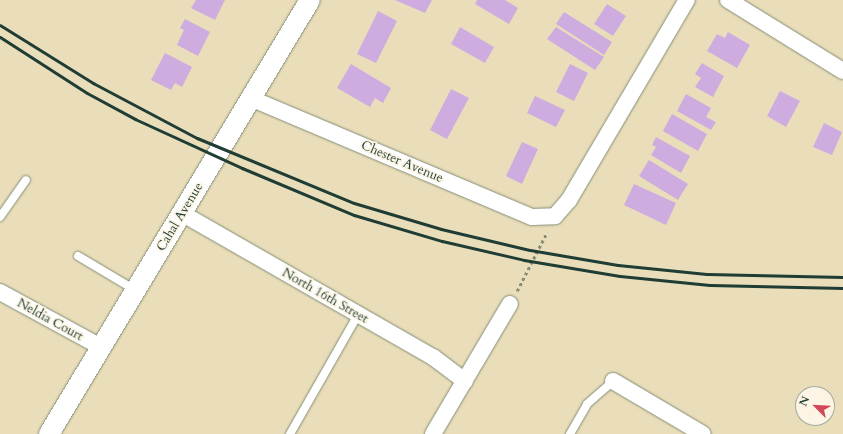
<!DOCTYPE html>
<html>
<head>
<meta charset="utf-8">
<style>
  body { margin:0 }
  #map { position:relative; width:843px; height:434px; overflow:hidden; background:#eadeba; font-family:Cardo,serif }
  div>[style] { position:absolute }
  .building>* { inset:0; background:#cface0 }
  .path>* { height:2.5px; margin-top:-1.25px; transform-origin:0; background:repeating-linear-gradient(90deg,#848e77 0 3px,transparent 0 6px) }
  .roads { filter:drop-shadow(0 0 1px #848e77) drop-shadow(0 0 1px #848e77) }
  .service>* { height:8px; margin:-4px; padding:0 4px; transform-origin:4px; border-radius:4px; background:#fff }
  .minor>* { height:16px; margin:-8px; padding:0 8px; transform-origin:8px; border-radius:8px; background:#fff }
  .tertiary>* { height:20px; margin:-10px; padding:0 10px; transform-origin:10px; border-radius:10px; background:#fff }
  .rail>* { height:3px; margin:-1.5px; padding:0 1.5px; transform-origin:1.5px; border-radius:1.5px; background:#1f3d34 }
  span { translate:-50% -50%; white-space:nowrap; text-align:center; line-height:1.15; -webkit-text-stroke:3.5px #fcf5e5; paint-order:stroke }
  .street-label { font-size:13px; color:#1f3d34 }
  .north { position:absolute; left:795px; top:386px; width:40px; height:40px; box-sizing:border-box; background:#fcf5e5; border:1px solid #a4ab9e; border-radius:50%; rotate:294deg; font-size:11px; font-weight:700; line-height:16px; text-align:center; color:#1f3d34 }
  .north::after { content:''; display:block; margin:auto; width:14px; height:18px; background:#d1495b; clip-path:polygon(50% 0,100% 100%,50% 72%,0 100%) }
</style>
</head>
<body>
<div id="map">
  <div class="building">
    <i style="clip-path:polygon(196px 0,225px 0,215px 20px,191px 8px)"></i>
    <i style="clip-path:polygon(395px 0,432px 0,425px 13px)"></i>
    <i style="clip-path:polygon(477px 0,505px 0,518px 8px,509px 24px,475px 4px)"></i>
    <i style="clip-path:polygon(607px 4px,626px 16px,613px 36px,594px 24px)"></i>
    <i style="clip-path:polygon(378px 11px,397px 21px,376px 63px,357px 54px)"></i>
    <i style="clip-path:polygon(564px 12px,612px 42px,604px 55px,556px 24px)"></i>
    <i style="clip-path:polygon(185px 19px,210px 32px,198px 56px,177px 45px,184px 30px,180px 28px)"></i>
    <i style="clip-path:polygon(460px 27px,494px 47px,485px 63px,451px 44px)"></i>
    <i style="clip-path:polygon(556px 27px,604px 57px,595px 70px,547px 39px)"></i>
    <i style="clip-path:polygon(728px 32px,750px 45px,737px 68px,707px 51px,717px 34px,725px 38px)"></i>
    <i style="clip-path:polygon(165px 53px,192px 67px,182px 87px,175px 83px,171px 90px,151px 80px)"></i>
    <i style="clip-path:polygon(702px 63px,724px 76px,713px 97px,695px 87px,701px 78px,695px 74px)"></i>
    <i style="clip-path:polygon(351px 64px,391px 88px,383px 103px,375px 98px,370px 107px,337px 88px)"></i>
    <i style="clip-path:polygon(570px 64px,588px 73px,574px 101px,556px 92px)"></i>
    <i style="clip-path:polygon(451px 89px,469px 98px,447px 139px,430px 130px)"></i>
    <i style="clip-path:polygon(780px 91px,800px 101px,786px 127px,767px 116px)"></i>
    <i style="clip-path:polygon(686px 94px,711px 108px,706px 117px,716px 122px,711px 130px,677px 111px)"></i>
    <i style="clip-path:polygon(535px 96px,565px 110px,556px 127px,527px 113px)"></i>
    <i style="clip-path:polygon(672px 114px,707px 134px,698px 151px,663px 131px)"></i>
    <i style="clip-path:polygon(824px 123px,842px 132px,832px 155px,813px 147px)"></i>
    <i style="clip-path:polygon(656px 137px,690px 156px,681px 173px,651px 155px,656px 147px,652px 145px)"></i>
    <i style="clip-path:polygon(522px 142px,538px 149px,522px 184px,506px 176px)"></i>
    <i style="clip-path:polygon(649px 160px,688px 184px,678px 200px,639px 176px)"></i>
    <i style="clip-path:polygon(634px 184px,676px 203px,666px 225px,624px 205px)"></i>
  </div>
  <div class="path">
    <i style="left:517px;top:291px;width:66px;rotate:-63deg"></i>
  </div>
  <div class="roads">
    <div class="service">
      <i style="left:0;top:217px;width:45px;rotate:-54.9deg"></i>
      <i style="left:78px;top:256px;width:66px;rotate:30.8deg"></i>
      <i style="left:290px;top:434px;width:137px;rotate:-60.3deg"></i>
      <i style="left:570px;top:434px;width:34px;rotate:-60deg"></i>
      <i style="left:587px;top:404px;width:35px;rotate:-41deg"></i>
    </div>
    <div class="minor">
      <i style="left:728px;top:0;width:135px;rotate:31.7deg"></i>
      <i style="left:250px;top:98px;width:306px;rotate:22.9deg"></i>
      <i style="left:532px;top:217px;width:23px;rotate:-2deg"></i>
      <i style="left:555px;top:216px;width:21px;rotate:-49deg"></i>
      <i style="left:569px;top:200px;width:232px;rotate:-59.5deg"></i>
      <i style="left:183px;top:214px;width:288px;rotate:29.8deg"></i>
      <i style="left:433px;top:357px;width:40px;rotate:37deg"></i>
      <i style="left:0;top:292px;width:115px;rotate:28.6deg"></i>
      <i style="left:613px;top:381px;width:104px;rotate:30.5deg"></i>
      <i style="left:433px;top:434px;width:151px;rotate:-59.4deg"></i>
    </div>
    <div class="tertiary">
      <i style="left:49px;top:434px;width:506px;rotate:-58.98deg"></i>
    </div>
  </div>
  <div class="rail">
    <i style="left:0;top:25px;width:110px;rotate:31.9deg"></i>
    <i style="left:93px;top:83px;width:118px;rotate:27.9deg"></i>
    <i style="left:197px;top:138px;width:170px;rotate:22.5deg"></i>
    <i style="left:354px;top:203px;width:91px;rotate:16.6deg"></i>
    <i style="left:441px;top:229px;width:91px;rotate:13.3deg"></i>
    <i style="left:530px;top:250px;width:89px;rotate:9.7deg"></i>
    <i style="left:618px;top:265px;width:89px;rotate:5.8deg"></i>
    <i style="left:707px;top:274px;width:136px;rotate:1.3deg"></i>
    <i style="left:0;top:37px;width:103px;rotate:32.8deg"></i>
    <i style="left:87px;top:93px;width:55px;rotate:28.4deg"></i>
    <i style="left:135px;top:119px;width:118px;rotate:24.6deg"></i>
    <i style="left:242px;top:168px;width:121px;rotate:22.8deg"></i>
    <i style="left:354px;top:215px;width:92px;rotate:16.5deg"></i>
    <i style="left:442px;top:241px;width:84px;rotate:13deg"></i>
    <i style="left:524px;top:260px;width:97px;rotate:9.5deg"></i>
    <i style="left:620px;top:276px;width:90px;rotate:5.7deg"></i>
    <i style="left:710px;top:285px;width:133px;rotate:1.3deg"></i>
  </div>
  <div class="street-label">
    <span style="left:402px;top:162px;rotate:23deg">Chester Avenue</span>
    <span style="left:180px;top:217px;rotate:-59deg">Cahal Avenue</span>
    <span style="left:325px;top:296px;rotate:30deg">North 16th Street</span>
    <span style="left:50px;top:320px;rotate:29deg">Neldia Court</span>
  </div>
  <div class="north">N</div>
</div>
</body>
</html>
